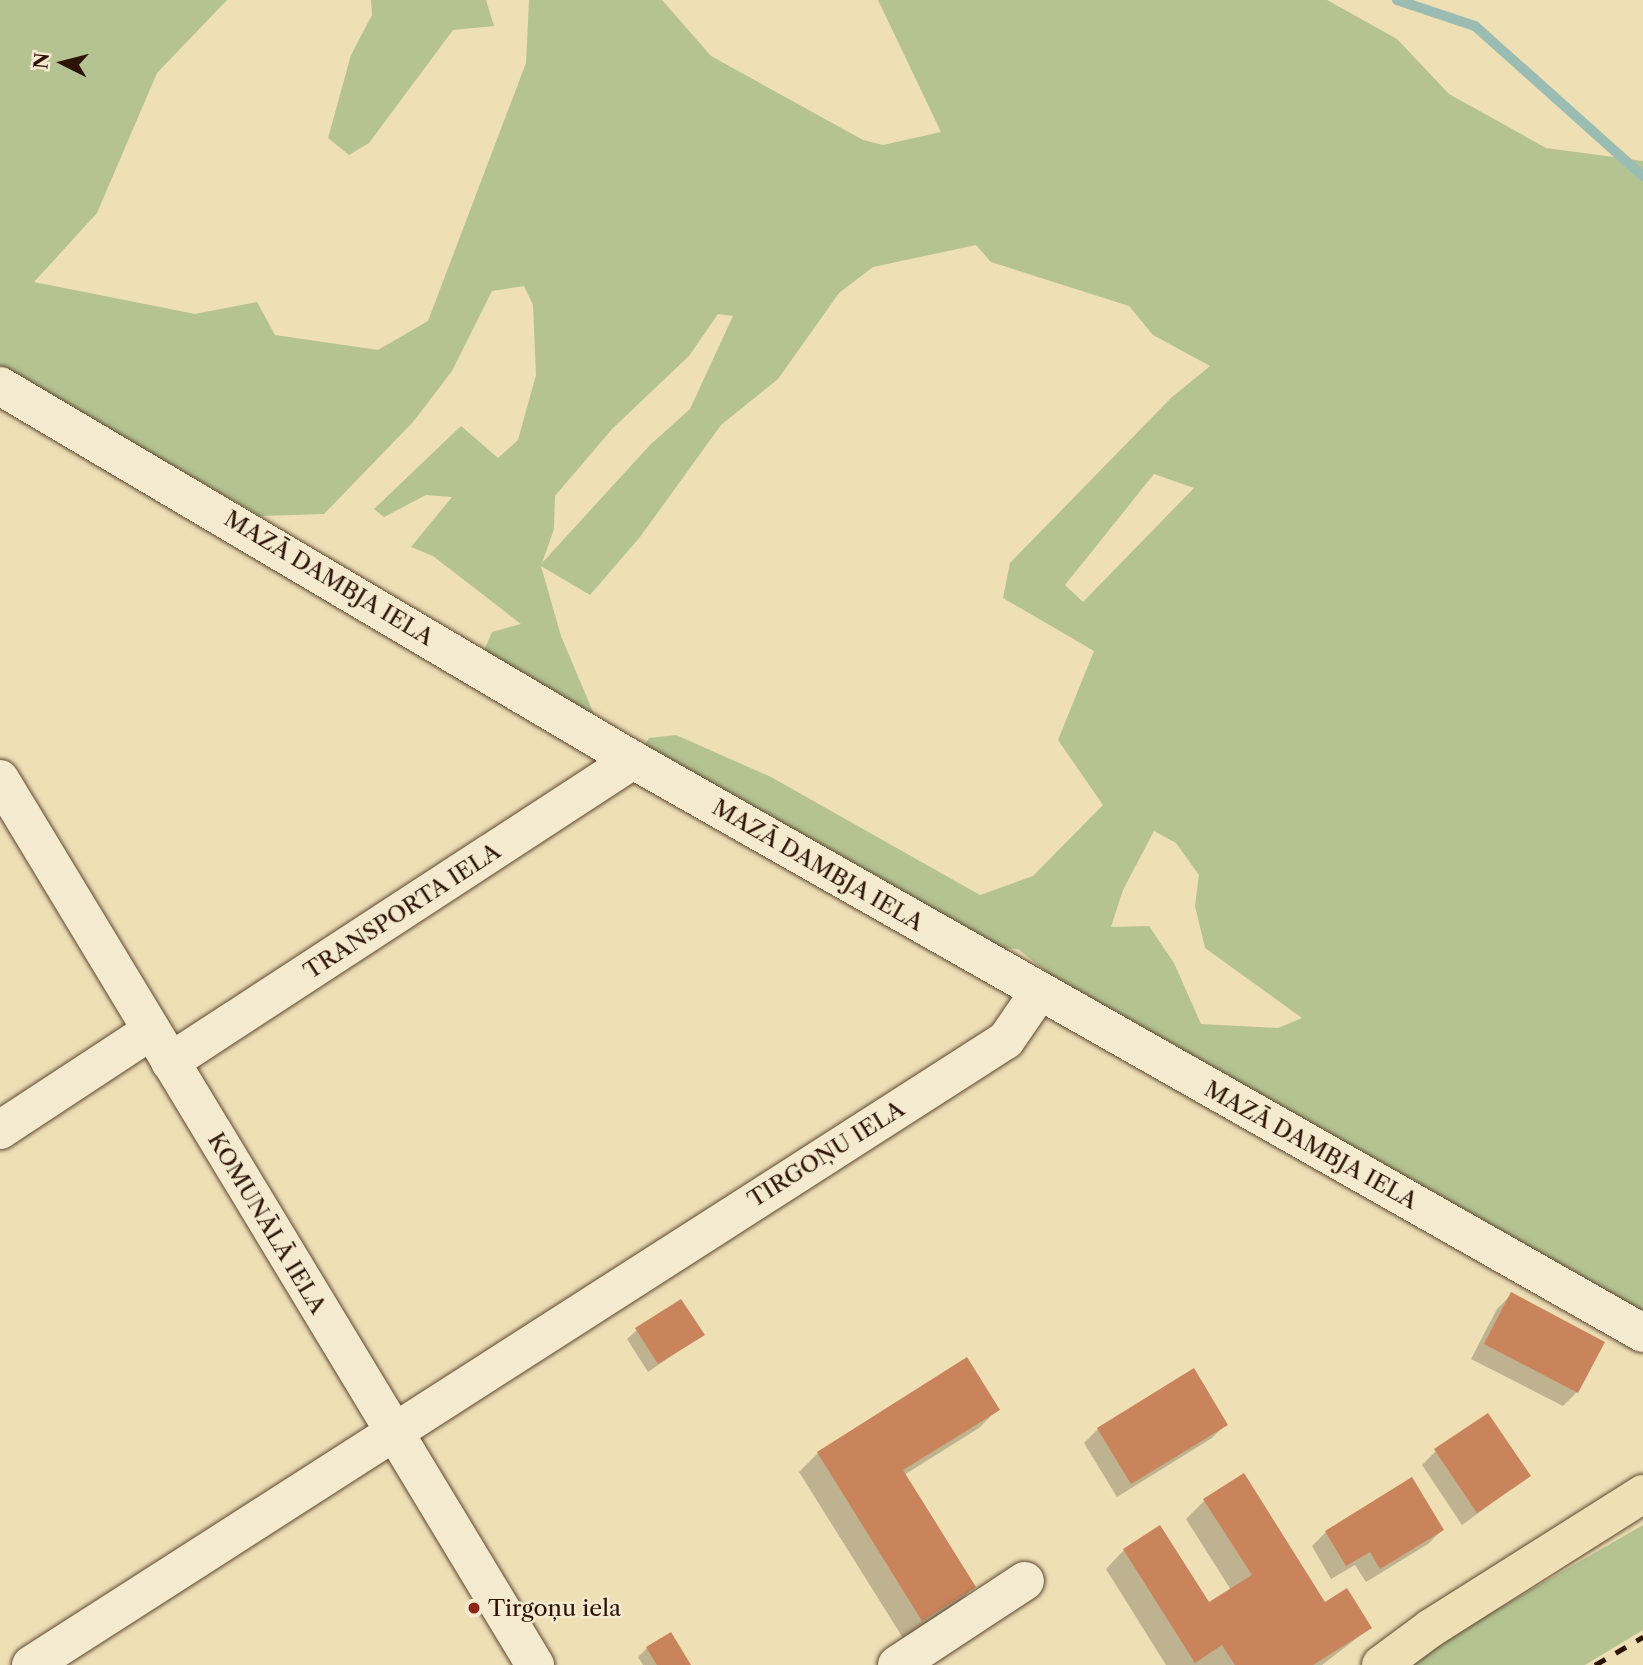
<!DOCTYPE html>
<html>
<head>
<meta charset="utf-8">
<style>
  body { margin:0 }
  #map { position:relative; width:1643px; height:1665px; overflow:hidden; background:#eedfb5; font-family:"Libre Caslon Text",serif }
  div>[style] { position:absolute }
  .green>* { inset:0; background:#b4c391 }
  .shadow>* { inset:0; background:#0003 }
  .stream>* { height:10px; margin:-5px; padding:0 5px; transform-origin:5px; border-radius:5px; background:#9abcb3 }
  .building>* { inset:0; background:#ca845b }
  .roads { filter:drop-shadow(0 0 2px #5e4632) drop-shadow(0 0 2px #5e4632) }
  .minor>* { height:38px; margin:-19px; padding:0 19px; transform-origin:19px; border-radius:19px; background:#f4eacf }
  .major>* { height:38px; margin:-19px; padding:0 19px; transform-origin:19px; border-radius:19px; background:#eedfb5 }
  .rail>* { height:5px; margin-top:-2.5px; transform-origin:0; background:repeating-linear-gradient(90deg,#2e1307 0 12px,transparent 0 24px) }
  .dots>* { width:19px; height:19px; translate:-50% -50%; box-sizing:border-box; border:4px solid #f4eacf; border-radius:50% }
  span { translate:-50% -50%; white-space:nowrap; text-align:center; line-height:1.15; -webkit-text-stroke:5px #f4eacf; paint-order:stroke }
  .street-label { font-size:23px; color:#2e1307 }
  .poi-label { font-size:23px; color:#2e1307 }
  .left { translate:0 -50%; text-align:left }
  .north { position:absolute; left:28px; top:28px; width:70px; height:70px; -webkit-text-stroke:5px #f4eacf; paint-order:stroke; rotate:276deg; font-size:19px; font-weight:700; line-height:28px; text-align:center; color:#2e1307 }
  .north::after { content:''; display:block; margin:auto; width:24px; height:32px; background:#2e1307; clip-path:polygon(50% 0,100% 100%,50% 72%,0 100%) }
</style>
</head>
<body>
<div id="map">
  <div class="green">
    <i style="clip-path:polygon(evenodd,0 0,227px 0,157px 73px,97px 213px,34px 282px,195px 314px,257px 302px,275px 335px,378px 350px,428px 321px,526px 63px,529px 0,662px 0,711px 56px,863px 140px,883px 145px,941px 132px,878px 0,1327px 0,1397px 39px,1449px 94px,1546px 148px,1643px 161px,1643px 1321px,1058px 981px,1018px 949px,997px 948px,641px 751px,649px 738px,676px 735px,771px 777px,980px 895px,1033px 876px,1103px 805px,1058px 740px,1094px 651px,1003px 598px,1010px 563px,1171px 398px,1210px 366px,1153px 335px,1129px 306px,991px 262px,976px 245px,873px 267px,839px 293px,778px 379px,721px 425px,640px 537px,590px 595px,541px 566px,561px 636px,599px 726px,482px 655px,492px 632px,521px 624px,433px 556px,411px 547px,452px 497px,426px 495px,384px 517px,374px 509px,461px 426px,498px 458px,518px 440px,536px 375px,533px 305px,524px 286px,492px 291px,452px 371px,413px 422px,324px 514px,260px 516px,0 366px,0 0,718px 314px,733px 316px,690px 409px,650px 445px,542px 563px,554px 529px,555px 496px,612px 429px,689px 356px,718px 314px,0 0,1154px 474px,1194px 488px,1083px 602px,1065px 585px,1154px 474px,0 0,1154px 831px,1176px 843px,1199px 875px,1195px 906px,1205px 948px,1302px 1018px,1278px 1028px,1201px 1024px,1174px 963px,1149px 926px,1111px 927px,1123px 890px,1154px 831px)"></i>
    <i style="clip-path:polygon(371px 0,486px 0,494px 26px,453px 30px,369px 143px,349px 155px,328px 138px,351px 55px,372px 15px)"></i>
    <i style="clip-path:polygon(1643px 1525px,1643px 1630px,1585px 1665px,1412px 1665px,1465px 1628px)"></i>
  </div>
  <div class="shadow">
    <i style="clip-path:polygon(1511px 1295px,1603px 1342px,1577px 1392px,1563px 1406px,1471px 1359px,1497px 1309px)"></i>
    <i style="clip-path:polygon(637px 1330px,702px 1335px,648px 1372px,627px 1339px)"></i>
    <i style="clip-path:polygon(998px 1409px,979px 1428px,904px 1475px,974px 1587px,956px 1605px,903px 1638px,799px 1472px,818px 1453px)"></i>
    <i style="clip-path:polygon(1226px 1424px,1212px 1438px,1117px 1497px,1084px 1443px,1098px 1429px)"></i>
    <i style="clip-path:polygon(1436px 1451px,1529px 1476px,1462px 1525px,1422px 1465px)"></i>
    <i style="clip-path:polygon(1412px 1480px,1442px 1530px,1428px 1544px,1366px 1582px,1355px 1565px,1331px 1579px,1312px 1546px,1326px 1532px)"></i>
    <i style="clip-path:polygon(1205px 1500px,1325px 1604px,1370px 1628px,1322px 1665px,1166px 1665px,1106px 1569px,1124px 1550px,1208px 1605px,1231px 1590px,1186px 1519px)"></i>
    <i style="clip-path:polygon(647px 1648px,689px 1665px,643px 1665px,638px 1657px)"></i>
  </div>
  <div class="stream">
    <i style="left:1397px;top:0;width:82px;rotate:18.4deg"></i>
    <i style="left:1475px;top:26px;width:225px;rotate:41.8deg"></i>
  </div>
  <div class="building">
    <i style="clip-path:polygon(1511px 1292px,1605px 1342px,1578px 1393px,1484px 1344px)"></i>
    <i style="clip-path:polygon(681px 1299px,705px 1335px,658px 1364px,635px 1328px)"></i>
    <i style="clip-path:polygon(967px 1357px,1000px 1410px,903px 1470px,976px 1587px,922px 1621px,817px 1452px)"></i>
    <i style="clip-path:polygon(1194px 1368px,1228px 1425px,1131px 1484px,1097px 1428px)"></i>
    <i style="clip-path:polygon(1488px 1413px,1531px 1476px,1477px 1513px,1434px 1449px)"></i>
    <i style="clip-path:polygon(1244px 1473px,1325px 1602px,1347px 1588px,1372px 1628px,1313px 1665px,1235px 1665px,1222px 1645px,1195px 1663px,1123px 1549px,1160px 1525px,1209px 1602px,1252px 1575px,1203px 1499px)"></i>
    <i style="clip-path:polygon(1412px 1477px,1444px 1530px,1380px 1569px,1370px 1552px,1346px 1566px,1325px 1531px)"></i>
    <i style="clip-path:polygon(671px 1632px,691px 1665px,657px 1665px,646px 1647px)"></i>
  </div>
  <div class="roads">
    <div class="minor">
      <i style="left:0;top:386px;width:735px;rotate:30.58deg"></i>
      <i style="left:633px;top:760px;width:1161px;rotate:29.57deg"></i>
      <i style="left:0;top:779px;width:1035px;rotate:58.87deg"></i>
      <i style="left:170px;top:1062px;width:553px;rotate:-33.12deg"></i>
      <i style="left:0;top:1130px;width:181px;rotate:-33.3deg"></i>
      <i style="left:31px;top:1665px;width:1158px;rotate:-32.66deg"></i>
      <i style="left:1006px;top:1040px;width:58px;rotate:-55.5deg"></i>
      <i style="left:897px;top:1665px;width:153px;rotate:-33.3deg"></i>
    </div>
    <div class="major">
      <i style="left:1381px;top:1665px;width:62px;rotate:-36.5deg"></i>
      <i style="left:1431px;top:1628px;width:251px;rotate:-32.3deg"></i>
    </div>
  </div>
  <div class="rail">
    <i style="left:1595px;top:1665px;width:56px;rotate:-30.3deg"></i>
  </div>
  <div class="dots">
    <i style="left:474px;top:1608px;background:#8f2418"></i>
  </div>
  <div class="street-label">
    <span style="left:329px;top:578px;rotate:31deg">MAZĀ DAMBJA IELA</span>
    <span style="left:818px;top:865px;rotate:30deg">MAZĀ DAMBJA IELA</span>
    <span style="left:402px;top:911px;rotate:-33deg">TRANSPORTA IELA</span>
    <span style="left:1311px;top:1145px;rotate:29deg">MAZĀ DAMBJA IELA</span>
    <span style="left:826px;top:1154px;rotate:-32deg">TIRGOŅU IELA</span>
    <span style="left:267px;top:1223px;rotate:59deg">KOMUNĀLĀ IELA</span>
  </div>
  <div class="poi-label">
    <span class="left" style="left:488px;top:1608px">Tirgoņu iela</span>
  </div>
  <div class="north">N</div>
</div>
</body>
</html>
